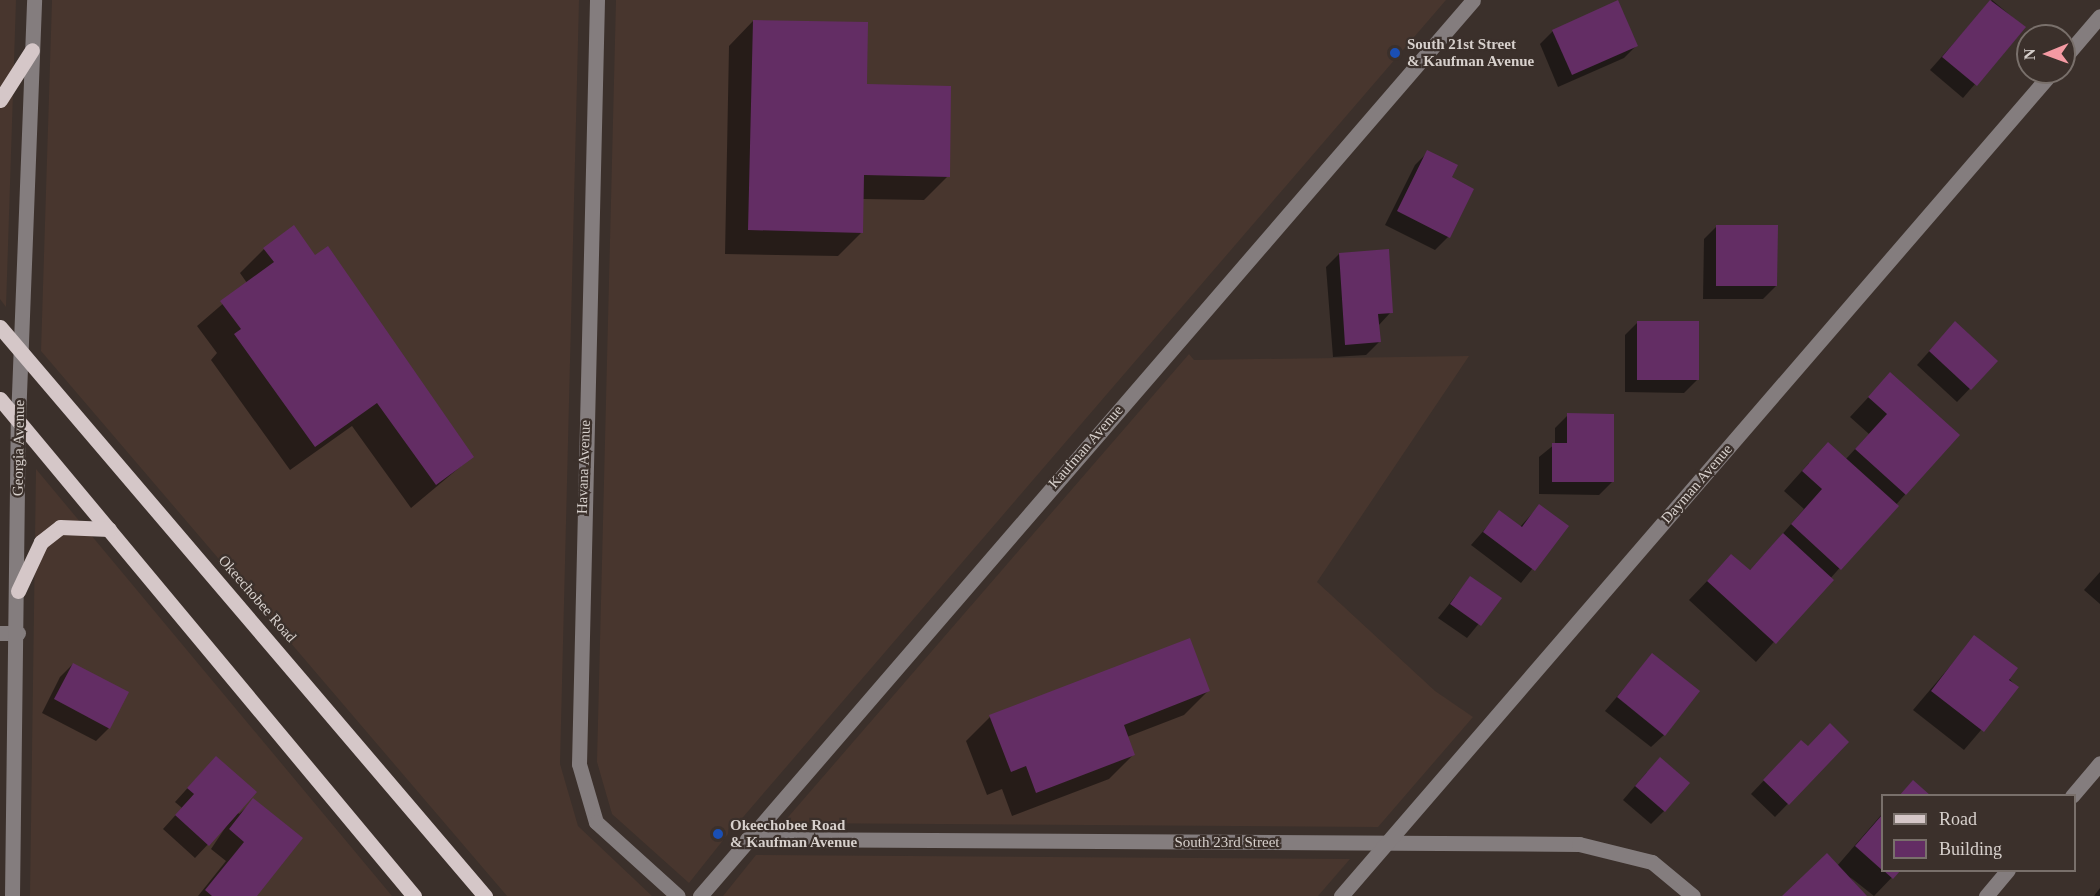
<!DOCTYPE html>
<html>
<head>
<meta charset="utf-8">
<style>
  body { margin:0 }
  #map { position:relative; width:2100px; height:896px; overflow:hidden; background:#3b302b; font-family:Georgia,serif }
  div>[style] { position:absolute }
  .commercial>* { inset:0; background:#48362e }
  .shadow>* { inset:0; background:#0007 }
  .building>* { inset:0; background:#632d64 }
  .minor>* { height:15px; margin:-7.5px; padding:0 7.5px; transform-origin:7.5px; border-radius:7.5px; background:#847d7e }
  .major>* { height:15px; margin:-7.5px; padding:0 7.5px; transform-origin:7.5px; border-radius:7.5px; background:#d5c7c8 }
  .dots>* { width:16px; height:16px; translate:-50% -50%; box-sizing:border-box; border:3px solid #3b302b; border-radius:50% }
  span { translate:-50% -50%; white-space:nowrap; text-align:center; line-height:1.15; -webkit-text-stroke:4.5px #3b302b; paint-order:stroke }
  .poi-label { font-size:15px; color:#d7d0cc; font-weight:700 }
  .left { translate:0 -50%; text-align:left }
  .street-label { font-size:15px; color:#d7d0cc }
  .legend { position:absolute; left:1881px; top:794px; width:195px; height:78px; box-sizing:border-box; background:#3b302b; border:2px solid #79706b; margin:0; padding:8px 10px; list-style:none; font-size:18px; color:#d7d0cc }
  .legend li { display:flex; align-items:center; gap:12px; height:30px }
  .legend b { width:30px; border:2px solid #79706b }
  .north { position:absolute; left:2016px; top:24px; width:60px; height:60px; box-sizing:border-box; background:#3b302b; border:2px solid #79706b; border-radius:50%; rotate:269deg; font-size:16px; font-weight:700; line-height:24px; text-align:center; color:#d7d0cc }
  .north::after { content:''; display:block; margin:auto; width:21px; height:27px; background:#f49aa3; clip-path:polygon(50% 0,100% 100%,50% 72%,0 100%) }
</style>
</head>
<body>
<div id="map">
  <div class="commercial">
    <i style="clip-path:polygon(0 0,16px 0,6px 307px,0 299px)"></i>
    <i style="clip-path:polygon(52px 0,579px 0,560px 764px,578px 826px,652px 896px,507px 896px,41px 351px)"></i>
    <i style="clip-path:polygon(616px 0,1446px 0,738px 823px,729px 823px,728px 834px,689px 883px,612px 814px,597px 762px)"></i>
    <i style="clip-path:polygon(1189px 354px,1194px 360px,1469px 356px,1317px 582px,1435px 691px,1473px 717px,1378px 827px,783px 823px)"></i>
    <i style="clip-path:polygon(36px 469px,392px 896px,30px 896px)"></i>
    <i style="clip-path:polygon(756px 855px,1350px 859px,1318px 896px,723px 896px)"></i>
  </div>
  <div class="shadow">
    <i style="clip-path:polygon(1992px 0,2024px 27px,1963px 98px,1930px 70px)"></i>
    <i style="clip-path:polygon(753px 21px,865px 85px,948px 176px,924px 200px,863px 199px,862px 232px,838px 256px,725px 254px,729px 46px)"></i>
    <i style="clip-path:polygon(1553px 31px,1637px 45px,1624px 58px,1558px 87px,1540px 44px)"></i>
    <i style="clip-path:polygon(1428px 152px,1450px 178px,1448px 237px,1435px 250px,1385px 225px,1415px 165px)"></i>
    <i style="clip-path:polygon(1717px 226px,1776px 286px,1763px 299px,1703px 299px,1704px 239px)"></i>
    <i style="clip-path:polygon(328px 248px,472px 457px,411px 508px,352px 426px,290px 470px,211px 360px,217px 353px,197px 326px,247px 283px,240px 273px,264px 249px,315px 257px)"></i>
    <i style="clip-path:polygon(1339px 254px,1391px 312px,1378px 326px,1379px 342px,1366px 355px,1333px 357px,1326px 267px)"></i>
    <i style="clip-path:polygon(1638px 322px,1697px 380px,1684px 393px,1625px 392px,1625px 335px)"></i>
    <i style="clip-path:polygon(1943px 336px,1996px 361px,1957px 402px,1917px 365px)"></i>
    <i style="clip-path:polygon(1890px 374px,1958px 435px,1756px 662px,1689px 600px,1731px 556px,1749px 571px,1774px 544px,1804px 509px,1784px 491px,1809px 463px,1845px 460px,1869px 434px,1850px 417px)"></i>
    <i style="clip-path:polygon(1568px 415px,1612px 482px,1599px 495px,1539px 494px,1539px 457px,1555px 444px,1555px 428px)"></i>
    <i style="clip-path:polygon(1539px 506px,1566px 526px,1521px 583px,1471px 545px,1500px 512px,1520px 527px)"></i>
    <i style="clip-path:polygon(2100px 572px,2100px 604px,2084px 590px)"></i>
    <i style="clip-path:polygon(1470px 578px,1499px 599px,1467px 638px,1438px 618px)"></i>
    <i style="clip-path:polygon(1975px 637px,2017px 688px,1964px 750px,1913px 710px)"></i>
    <i style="clip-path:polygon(1652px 655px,1664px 735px,1651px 747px,1605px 711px)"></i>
    <i style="clip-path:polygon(73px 664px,109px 728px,96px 741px,42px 713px,60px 677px)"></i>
    <i style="clip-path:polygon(1208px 691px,1184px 715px,1127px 737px,1133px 755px,1109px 779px,1012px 816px,1002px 789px,987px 795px,966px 741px,990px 717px)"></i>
    <i style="clip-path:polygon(1847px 742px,1775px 817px,1751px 794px,1788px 755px)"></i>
    <i style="clip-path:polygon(203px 771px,239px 814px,254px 800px,255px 896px,198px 896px,226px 861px,211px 849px,229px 822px,195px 858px,163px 829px,182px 808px,175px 802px)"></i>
    <i style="clip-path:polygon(1647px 772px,1664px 811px,1651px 824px,1623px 800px)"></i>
    <i style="clip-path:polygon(1882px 814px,1882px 870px,1899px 870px,1874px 896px,1850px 877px,1865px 896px,1784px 896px,1837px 866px)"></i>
    <i style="clip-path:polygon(2100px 888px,2100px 896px,2094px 896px)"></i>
  </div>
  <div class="building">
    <i style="clip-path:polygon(1618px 0,1638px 46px,1572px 75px,1552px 30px)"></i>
    <i style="clip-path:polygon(1990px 0,2026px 27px,1977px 86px,1942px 57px)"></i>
    <i style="clip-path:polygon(753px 20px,868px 22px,867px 84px,951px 86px,950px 177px,864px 175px,863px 233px,748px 230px)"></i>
    <i style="clip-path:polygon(1427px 150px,1458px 165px,1452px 177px,1474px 189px,1450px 238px,1397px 211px)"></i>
    <i style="clip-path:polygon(294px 225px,315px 255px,328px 246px,474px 457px,436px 485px,377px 403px,315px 447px,234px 334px,241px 329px,220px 301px,274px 262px,263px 248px)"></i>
    <i style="clip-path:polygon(1716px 225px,1778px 225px,1777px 286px,1716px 286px)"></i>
    <i style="clip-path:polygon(1389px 249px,1393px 313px,1378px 314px,1381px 342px,1345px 345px,1339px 253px)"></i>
    <i style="clip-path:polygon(1637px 321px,1699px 321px,1699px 380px,1637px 380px)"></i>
    <i style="clip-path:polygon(1955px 321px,1998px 361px,1971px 390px,1929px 351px)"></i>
    <i style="clip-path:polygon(1890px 372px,1960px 435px,1906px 495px,1855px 449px,1887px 414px,1868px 397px)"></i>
    <i style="clip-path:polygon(1567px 413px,1614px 414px,1614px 482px,1552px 482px,1552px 443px,1567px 443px)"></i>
    <i style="clip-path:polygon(1828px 442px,1899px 506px,1841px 570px,1791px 524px,1822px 489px,1802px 471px)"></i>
    <i style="clip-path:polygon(1539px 504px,1569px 526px,1535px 571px,1483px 532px,1499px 510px,1522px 527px)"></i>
    <i style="clip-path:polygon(1783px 533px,1834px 580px,1776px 644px,1707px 581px,1731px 554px,1750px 570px)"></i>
    <i style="clip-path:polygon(1470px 576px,1502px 598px,1481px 626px,1450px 604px)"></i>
    <i style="clip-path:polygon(1974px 635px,2018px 668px,2009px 680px,2019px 687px,1984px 732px,1931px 691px)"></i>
    <i style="clip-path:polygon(1190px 638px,1210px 691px,1124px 725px,1135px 755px,1036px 793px,1026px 766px,1011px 772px,989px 715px)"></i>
    <i style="clip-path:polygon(1652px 653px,1700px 691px,1665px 736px,1617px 697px)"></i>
    <i style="clip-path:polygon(73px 663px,129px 692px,110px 729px,54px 699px)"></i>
    <i style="clip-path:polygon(1830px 723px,1849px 742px,1789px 805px,1763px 780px,1801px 740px,1808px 746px)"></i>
    <i style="clip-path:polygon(216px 756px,257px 792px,209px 846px,175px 815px,194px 794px,187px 788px)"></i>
    <i style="clip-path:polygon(1660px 757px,1690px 783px,1665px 812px,1635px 786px)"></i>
    <i style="clip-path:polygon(1913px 780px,1931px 796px,1899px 796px)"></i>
    <i style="clip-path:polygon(253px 798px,303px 838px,257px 896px,212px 896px,205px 890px,244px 842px,229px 829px)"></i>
    <i style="clip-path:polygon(1882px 815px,1882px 870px,1855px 846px)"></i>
    <i style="clip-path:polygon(1827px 853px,1867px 896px,1782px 896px)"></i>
    <i style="clip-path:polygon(1883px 870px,1901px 870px,1893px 879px)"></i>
  </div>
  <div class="minor">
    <i style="left:597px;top:0;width:764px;rotate:91.35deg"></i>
    <i style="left:579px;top:764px;width:60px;rotate:73.7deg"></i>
    <i style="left:596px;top:822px;width:110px;rotate:42.1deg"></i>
    <i style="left:2064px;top:58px;width:55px;rotate:-49.4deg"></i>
    <i style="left:0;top:633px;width:18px"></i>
    <i style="left:2072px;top:796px;width:43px;rotate:-49.7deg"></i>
    <i style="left:747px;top:839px;width:832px;rotate:0.34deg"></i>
    <i style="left:1579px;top:844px;width:75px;rotate:13.9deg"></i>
    <i style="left:1652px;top:862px;width:53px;rotate:39.7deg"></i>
    <i style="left:12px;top:896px;width:476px;rotate:-89.3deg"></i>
    <i style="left:18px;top:420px;width:420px;rotate:-87.8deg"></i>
    <i style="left:700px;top:896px;width:1183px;rotate:-49.21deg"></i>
    <i style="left:1341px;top:896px;width:1088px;rotate:-49.21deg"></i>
    <i style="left:1986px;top:896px;width:34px;rotate:-50deg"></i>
  </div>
  <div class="major">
    <i style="left:0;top:100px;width:59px;rotate:-57.4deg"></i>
    <i style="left:0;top:327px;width:748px;rotate:49.56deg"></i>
    <i style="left:0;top:399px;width:647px;rotate:50.21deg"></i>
    <i style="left:18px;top:591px;width:54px;rotate:-64.9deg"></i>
    <i style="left:41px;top:542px;width:24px;rotate:-38deg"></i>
    <i style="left:60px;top:527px;width:49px;rotate:2.3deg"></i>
  </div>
  <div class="dots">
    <i style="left:1395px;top:53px;background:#1a4fb4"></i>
    <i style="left:718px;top:834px;background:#1a4fb4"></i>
  </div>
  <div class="poi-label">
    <span class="left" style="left:1407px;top:53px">South 21st Street<br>&amp; Kaufman Avenue</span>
    <span class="left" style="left:730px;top:834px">Okeechobee Road<br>&amp; Kaufman Avenue</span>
  </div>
  <div class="street-label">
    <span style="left:1086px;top:447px;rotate:-49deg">Kaufman Avenue</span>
    <span style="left:19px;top:448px;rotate:-89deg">Georgia Avenue</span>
    <span style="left:584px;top:467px;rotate:-88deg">Havana Avenue</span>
    <span style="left:1697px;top:484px;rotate:-49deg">Dayman Avenue</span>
    <span style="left:257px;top:599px;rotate:49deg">Okeechobee Road</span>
    <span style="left:1227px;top:843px">South 23rd Street</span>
  </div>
  <ul class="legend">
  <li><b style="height:8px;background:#d5c7c8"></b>Road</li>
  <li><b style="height:16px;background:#632d64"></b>Building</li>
  </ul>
  <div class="north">N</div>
</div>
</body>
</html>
